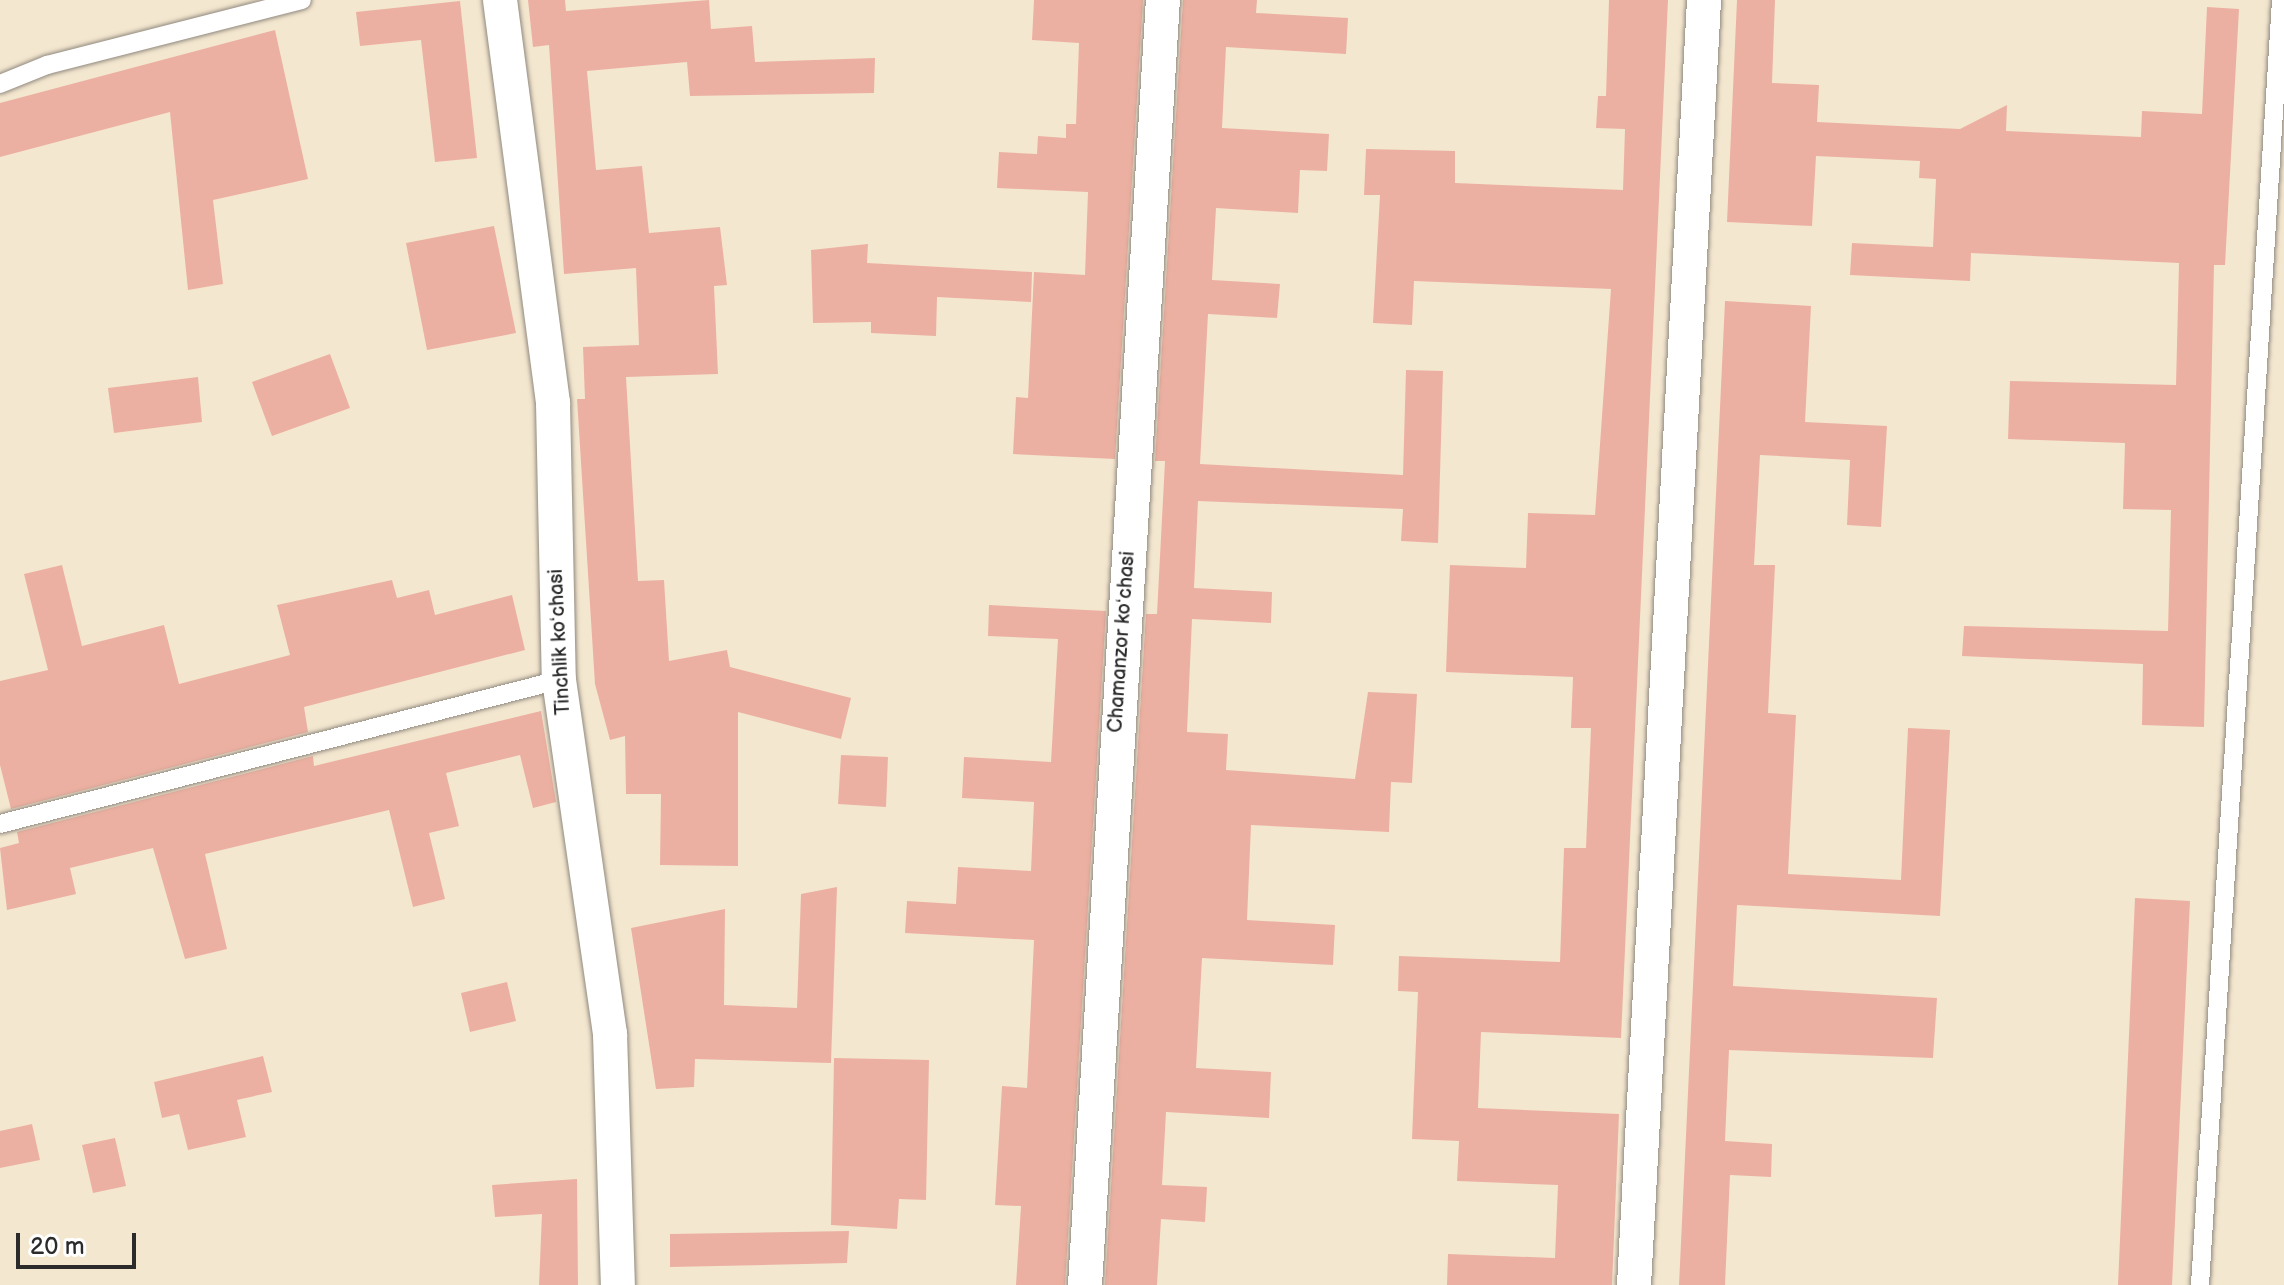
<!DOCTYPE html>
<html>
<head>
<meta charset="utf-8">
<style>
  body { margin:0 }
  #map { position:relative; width:2284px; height:1285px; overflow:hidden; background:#f4e7d0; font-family:"Balsamiq Sans",sans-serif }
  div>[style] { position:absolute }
  .building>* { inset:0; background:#ecb0a2 }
  .roads { filter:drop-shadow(0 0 2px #90897e) drop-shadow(0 0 2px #90897e) }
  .service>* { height:18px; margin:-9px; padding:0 9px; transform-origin:9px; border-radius:9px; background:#fff }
  .minor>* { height:34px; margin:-17px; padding:0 17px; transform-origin:17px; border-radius:17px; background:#fff }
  span { translate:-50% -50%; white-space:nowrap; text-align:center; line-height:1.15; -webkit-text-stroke:7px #fff; paint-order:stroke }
  .street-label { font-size:20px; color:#2b2b2b }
  .scale { position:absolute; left:16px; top:1233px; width:120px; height:36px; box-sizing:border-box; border:4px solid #2b2b2b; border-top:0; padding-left:10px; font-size:24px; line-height:28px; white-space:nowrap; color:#2b2b2b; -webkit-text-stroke:6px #fff; paint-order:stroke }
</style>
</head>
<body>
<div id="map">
  <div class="building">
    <i style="clip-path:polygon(528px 0,565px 0,566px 11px,709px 0,711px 29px,752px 26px,755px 62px,875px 58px,874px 93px,690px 96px,687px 62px,587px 71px,596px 170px,642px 166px,649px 233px,720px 227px,727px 285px,714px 286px,718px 374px,626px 377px,638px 581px,664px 580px,669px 661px,727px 650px,730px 667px,851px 698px,841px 739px,738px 712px,738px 866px,660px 865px,661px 794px,626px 794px,625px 736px,610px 740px,595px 684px,577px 399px,585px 399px,583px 347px,639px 345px,636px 268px,564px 274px,549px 45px,533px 47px)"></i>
    <i style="clip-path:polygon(1034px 0,1143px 0,1115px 459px,1013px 454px,1016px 397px,1028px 398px,1034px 272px,1085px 275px,1088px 192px,997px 188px,999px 152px,1037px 154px,1038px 136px,1066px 138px,1066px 124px,1076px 124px,1079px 43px,1032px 40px)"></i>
    <i style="clip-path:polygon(1183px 0,1257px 0,1256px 13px,1348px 18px,1346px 54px,1226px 47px,1222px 128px,1329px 134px,1327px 171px,1300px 170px,1298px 213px,1216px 208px,1212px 280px,1280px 284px,1277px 318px,1208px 314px,1200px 464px,1403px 475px,1406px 370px,1443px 371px,1438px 543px,1401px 541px,1403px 509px,1198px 501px,1194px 588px,1272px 592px,1271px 623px,1192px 619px,1187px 732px,1228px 734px,1226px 770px,1355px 779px,1368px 692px,1417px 694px,1412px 783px,1391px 782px,1389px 832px,1251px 825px,1247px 920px,1335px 925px,1333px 965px,1202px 958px,1196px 1068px,1271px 1072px,1269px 1118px,1166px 1112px,1162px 1185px,1207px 1187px,1205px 1222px,1161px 1219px,1157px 1285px,1105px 1285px,1146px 614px,1157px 614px,1165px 461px,1155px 461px)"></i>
    <i style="clip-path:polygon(1609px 0,1668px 0,1621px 1038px,1481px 1032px,1478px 1108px,1619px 1114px,1612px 1285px,1447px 1285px,1448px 1254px,1555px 1258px,1558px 1185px,1457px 1181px,1459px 1141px,1412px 1139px,1418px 992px,1398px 991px,1399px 956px,1560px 962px,1564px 848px,1586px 848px,1591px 728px,1571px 728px,1573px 677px,1446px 672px,1450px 565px,1526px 568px,1528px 513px,1595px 515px,1611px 289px,1414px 281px,1412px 325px,1373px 323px,1380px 195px,1364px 195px,1366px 149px,1455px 151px,1455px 183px,1623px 190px,1625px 129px,1596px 128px,1598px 96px,1606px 96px)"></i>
    <i style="clip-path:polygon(1737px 0,1775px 0,1772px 83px,1819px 85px,1817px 122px,1960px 129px,2007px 105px,2006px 131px,2141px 137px,2142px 111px,2202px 114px,2207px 7px,2239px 9px,2225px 265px,2214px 265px,2204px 727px,2142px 725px,2143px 664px,1962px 656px,1964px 626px,2168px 631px,2171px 510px,2123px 509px,2125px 443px,2008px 439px,2010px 381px,2176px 385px,2179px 263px,1971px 253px,1970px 281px,1850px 275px,1852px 243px,1933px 247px,1936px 179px,1919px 178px,1920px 161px,1816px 156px,1812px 226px,1727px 222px)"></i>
    <i style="clip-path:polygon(460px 1px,477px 158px,435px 162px,421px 40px,360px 46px,356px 12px)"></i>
    <i style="clip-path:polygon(275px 30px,308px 179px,213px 200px,223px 284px,188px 290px,170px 112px,0 157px,0 103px)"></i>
    <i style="clip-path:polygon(494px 226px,516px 333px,427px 350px,406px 243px)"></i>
    <i style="clip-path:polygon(868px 244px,867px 263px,1032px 272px,1031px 302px,937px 297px,936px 336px,871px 333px,871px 322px,813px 323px,811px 250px)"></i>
    <i style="clip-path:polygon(1725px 301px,1811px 306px,1805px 422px,1887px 426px,1881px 527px,1847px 525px,1850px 460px,1760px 455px,1754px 565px,1775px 565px,1768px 713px,1796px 715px,1788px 874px,1901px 880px,1908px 728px,1950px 730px,1940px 916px,1737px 905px,1733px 986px,1937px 998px,1933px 1058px,1729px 1050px,1725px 1141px,1772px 1144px,1771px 1177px,1730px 1175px,1725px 1285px,1679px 1285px)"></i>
    <i style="clip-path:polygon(330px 354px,350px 408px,272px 436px,252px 382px)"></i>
    <i style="clip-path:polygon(198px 377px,202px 422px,114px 433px,108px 388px)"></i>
    <i style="clip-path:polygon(62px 565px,82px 646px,164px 625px,179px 684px,290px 655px,277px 605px,392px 580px,397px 598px,429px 590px,435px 615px,512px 595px,525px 650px,304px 707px,308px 732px,11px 809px,0 765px,0 681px,48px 670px,24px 574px)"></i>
    <i style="clip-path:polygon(989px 605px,1106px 611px,1065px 1285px,1016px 1285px,1021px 1206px,995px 1205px,1002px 1086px,1027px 1088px,1034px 940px,905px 933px,907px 901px,956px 904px,958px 867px,1031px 871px,1034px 802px,962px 798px,964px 757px,1051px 762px,1058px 639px,988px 636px)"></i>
    <i style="clip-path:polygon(541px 711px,556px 802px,533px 808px,520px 755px,446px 773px,459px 826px,429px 833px,445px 899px,413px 907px,389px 810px,205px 854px,227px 949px,185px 959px,153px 848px,70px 868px,76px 894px,7px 910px,0 848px,19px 843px,17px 832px,313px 756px,314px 766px)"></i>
    <i style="clip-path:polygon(841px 755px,888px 757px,886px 807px,838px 804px)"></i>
    <i style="clip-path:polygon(837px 887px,831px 1063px,695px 1059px,694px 1087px,656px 1089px,631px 928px,725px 909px,724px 1005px,797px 1008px,801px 894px)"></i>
    <i style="clip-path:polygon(2135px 898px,2190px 901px,2172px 1285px,2118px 1285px)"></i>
    <i style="clip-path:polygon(507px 982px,516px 1021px,470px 1032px,461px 993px)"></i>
    <i style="clip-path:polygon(263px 1056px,272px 1092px,237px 1100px,246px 1137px,188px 1150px,179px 1114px,162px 1118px,154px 1082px)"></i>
    <i style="clip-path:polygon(834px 1058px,929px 1060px,926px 1200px,899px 1199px,897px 1229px,831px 1225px)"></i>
    <i style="clip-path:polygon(32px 1124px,40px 1160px,0 1168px,0 1131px)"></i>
    <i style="clip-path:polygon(115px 1138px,126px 1186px,93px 1193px,82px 1145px)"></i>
    <i style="clip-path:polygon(577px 1179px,578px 1285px,539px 1285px,542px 1214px,495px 1217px,492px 1185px)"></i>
    <i style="clip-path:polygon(849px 1231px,847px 1263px,670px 1267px,670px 1234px)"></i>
  </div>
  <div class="roads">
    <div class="service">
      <i style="left:0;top:84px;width:51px;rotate:-22deg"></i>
      <i style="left:47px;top:65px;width:263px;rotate:-14.3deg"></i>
      <i style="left:0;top:824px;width:577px;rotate:-14.45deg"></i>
      <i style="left:2200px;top:1285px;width:1288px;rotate:-86.39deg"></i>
    </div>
    <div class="minor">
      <i style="left:500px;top:0;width:406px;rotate:82.5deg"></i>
      <i style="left:553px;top:403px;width:277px;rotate:88.8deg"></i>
      <i style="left:559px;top:680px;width:358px;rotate:81.8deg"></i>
      <i style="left:610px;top:1034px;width:251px;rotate:88.2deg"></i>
      <i style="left:1085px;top:1285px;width:1287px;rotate:-86.53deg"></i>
      <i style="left:1634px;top:1285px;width:1287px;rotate:-86.88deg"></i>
    </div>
  </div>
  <div class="street-label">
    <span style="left:560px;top:642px;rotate:-93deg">Tinchlik koʻchasi</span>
    <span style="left:1122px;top:642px;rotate:-86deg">Chamanzor koʻchasi</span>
  </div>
  <div class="scale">20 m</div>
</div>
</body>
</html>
